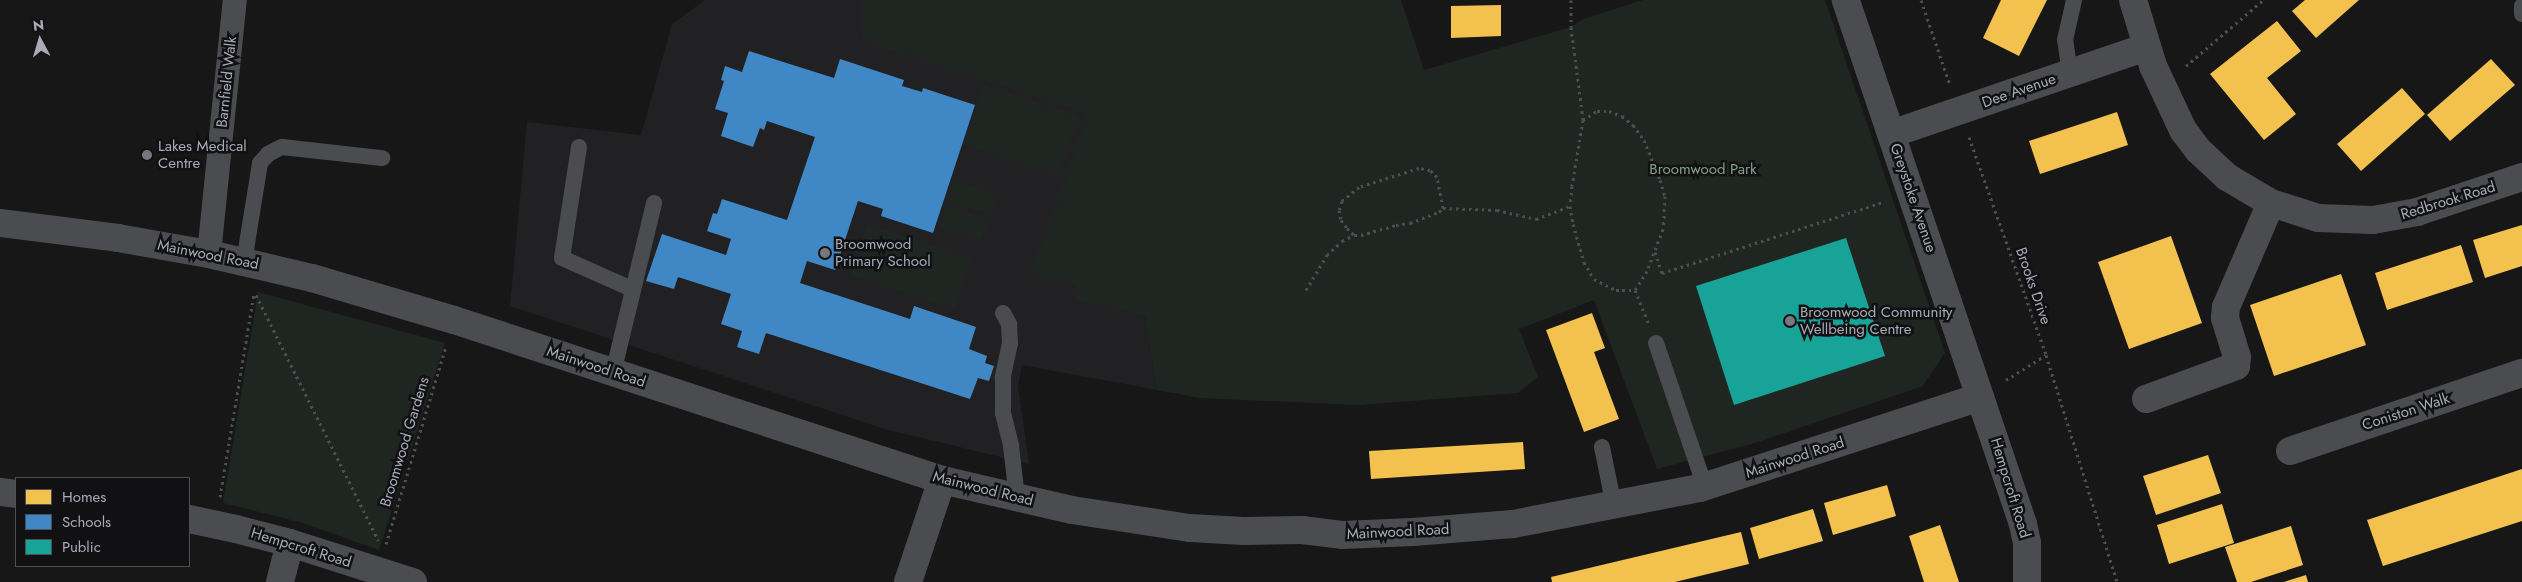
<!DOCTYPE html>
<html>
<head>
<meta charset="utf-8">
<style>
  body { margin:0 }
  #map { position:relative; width:2522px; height:582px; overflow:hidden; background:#171717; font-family:Jost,sans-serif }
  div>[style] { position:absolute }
  .built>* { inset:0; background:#212123 }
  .green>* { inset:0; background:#1f2621 }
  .homes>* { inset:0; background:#f2c14e }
  .schools>* { inset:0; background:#3f88c5 }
  .public>* { inset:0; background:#17a398 }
  .path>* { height:3px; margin-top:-1.5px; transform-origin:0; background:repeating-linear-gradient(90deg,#4d4e52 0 2.5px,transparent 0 6.5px) }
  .service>* { height:16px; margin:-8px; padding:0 8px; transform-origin:8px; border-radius:8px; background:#4b4c50 }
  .pedestrian>* { height:24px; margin:-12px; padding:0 12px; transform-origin:12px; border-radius:12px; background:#4b4c50 }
  .minor>* { height:28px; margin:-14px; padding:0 14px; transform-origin:14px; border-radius:14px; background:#4b4c50 }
  .tertiary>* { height:28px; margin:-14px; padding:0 14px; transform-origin:14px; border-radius:14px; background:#4b4c50 }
  .dots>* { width:14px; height:14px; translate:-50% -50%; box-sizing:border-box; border:2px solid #111113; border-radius:50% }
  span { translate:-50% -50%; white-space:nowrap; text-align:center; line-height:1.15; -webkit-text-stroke:5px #111113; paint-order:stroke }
  .street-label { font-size:15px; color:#a9acb8 }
  .poi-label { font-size:15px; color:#a9acb8 }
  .left { translate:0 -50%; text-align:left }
  .park-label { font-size:15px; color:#80a285 }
  .legend { position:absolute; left:15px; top:477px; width:175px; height:90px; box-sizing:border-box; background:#111113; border:1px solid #4e4f55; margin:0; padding:6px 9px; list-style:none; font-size:15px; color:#a9acb8 }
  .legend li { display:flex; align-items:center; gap:10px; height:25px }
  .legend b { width:25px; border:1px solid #4e4f55 }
  .north { position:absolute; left:15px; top:15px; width:50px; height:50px; -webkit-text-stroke:4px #111113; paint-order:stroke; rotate:354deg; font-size:14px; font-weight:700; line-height:20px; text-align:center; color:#a9acb8 }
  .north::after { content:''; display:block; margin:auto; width:18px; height:22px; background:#a9acb8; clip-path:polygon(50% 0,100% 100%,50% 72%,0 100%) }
</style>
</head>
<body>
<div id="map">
  <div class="built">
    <i style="clip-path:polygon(705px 0,1401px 0,1130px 222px,1157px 390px,1022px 365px,1018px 386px,1029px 464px,885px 429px,510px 306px,527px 122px,641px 135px,672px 24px)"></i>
  </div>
  <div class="green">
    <i style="clip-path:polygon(862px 0,1401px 0,1424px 70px,1571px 27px,1583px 19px,1643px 0,1825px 0,1945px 353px,1923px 386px,1755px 443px,1657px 469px,1594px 300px,1519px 329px,1538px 377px,1518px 393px,1357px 405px,1200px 398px,1157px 390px,1145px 315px,1074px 300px,1077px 285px,1029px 274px,1052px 217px,1088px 113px,863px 41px)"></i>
    <i style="clip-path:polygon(984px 85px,1079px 116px,1059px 176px,964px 145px)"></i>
    <i style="clip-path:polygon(954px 180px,997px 193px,990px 214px,947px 201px)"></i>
    <i style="clip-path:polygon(946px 205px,988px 219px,981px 240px,939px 226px)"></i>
    <i style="clip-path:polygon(867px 224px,971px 258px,954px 309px,851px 275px)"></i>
    <i style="clip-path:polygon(258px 292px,445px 343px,379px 550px,303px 523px,223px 503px)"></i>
  </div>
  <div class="homes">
    <i style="clip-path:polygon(2001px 0,2047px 0,2019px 56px,1983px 38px)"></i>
    <i style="clip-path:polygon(2305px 0,2359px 0,2316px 38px,2292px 11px)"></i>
    <i style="clip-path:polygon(1501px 5px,1501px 36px,1451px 38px,1451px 6px)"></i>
    <i style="clip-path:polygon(2277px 21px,2301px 51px,2267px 78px,2296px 114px,2264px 140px,2210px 74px)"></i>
    <i style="clip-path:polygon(2491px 59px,2515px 85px,2450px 141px,2427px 115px)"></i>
    <i style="clip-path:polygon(2402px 88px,2425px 114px,2361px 171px,2337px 144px)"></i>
    <i style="clip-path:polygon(2117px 112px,2128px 145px,2040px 174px,2029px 141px)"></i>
    <i style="clip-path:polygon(2522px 225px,2522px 266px,2485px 278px,2473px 240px)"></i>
    <i style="clip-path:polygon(2171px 236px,2202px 323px,2129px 349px,2098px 262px)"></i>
    <i style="clip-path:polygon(2461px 245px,2473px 282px,2387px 310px,2375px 273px)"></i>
    <i style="clip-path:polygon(2341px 274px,2366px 345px,2274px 376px,2250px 305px)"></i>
    <i style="clip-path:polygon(1592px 313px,1605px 348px,1594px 352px,1619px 419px,1584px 432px,1546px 330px)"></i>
    <i style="clip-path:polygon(1523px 442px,1525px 469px,1371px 479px,1369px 451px)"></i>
    <i style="clip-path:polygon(2208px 455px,2221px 493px,2156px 515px,2143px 476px)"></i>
    <i style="clip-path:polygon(2522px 469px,2522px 521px,2383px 566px,2367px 520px)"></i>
    <i style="clip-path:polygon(1887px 485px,1896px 516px,1833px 535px,1824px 503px)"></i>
    <i style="clip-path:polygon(2222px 504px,2234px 543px,2169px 564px,2157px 525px)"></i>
    <i style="clip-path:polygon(1813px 509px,1823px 541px,1759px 559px,1750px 528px)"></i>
    <i style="clip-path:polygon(1940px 525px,1959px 582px,1924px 582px,1909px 536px)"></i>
    <i style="clip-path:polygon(2291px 526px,2303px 565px,2251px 582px,2237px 582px,2225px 547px)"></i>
    <i style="clip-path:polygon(1741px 532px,1749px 564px,1675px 582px,1552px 582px,1551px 577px)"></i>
    <i style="clip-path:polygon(2306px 575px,2308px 582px,2284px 582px)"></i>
  </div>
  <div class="schools">
    <i style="clip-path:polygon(749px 51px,834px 78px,840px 59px,904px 80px,902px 86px,922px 92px,923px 88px,975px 105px,933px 233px,881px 216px,883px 209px,858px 201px,835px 270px,807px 261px,800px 283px,910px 319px,914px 306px,976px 327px,969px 349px,987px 356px,985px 363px,994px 366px,989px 381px,978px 378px,970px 399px,766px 333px,759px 354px,737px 347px,742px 331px,721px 324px,731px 294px,678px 277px,674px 289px,646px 281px,662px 234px,726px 255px,731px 239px,707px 231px,713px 213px,717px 214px,722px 199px,787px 220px,815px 137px,767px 121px,764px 130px,760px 128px,753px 147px,721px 136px,728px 113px,715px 109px,724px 81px,721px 80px,725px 66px,742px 72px)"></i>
  </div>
  <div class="public">
    <i style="clip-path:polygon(1846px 238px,1885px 356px,1734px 405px,1696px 286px)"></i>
  </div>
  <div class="path">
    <i style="left:1571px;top:0;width:27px;rotate:90deg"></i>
    <i style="left:1571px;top:27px;width:94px;rotate:82.6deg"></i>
    <i style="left:1583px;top:120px;width:67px;rotate:99.5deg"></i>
    <i style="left:1572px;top:186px;width:20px;rotate:96deg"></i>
    <i style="left:1570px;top:206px;width:18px;rotate:81deg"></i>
    <i style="left:1573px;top:224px;width:40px;rotate:74deg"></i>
    <i style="left:1584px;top:262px;width:20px;rotate:60deg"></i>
    <i style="left:1594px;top:279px;width:25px;rotate:27deg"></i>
    <i style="left:1616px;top:290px;width:19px"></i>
    <i style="left:1635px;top:290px;width:35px;rotate:68deg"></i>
    <i style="left:1921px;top:0;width:90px;rotate:71.2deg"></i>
    <i style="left:2186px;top:66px;width:101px;rotate:-40.6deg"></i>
    <i style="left:1583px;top:120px;width:17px;rotate:-33deg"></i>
    <i style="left:1597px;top:111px;width:12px"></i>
    <i style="left:1609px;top:111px;width:14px;rotate:21deg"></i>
    <i style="left:1622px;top:116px;width:14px;rotate:39deg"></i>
    <i style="left:1633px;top:125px;width:19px;rotate:54deg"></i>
    <i style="left:1644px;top:140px;width:43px;rotate:68.2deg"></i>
    <i style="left:1660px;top:180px;width:17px;rotate:73deg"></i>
    <i style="left:1665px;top:196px;width:33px;rotate:93deg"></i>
    <i style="left:1663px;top:229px;width:45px;rotate:110.9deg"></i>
    <i style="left:1647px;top:271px;width:22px;rotate:122deg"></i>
    <i style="left:1969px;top:137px;width:231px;rotate:70.5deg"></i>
    <i style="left:2046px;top:355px;width:238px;rotate:72.6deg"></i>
    <i style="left:1443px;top:208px;width:32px;rotate:-101deg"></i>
    <i style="left:1437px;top:177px;width:10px;rotate:-135deg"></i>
    <i style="left:1430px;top:170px;width:11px;rotate:-170deg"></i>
    <i style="left:1419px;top:168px;width:63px;rotate:162.4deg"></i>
    <i style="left:1359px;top:187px;width:22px;rotate:141deg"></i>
    <i style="left:1342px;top:201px;width:9px;rotate:108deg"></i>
    <i style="left:1339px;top:210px;width:10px;rotate:79deg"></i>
    <i style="left:1341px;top:220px;width:10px;rotate:53deg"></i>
    <i style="left:1347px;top:228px;width:10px;rotate:45deg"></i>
    <i style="left:1354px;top:235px;width:7px"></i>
    <i style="left:1361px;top:235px;width:36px;rotate:-16deg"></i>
    <i style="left:1396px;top:225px;width:14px;rotate:-8deg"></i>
    <i style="left:1410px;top:223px;width:31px;rotate:-21deg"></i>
    <i style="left:1439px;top:212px;width:6px;rotate:-45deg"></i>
    <i style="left:1443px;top:208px;width:54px;rotate:2.1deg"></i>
    <i style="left:1497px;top:210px;width:40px;rotate:13deg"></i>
    <i style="left:1536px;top:219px;width:36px;rotate:-21deg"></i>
    <i style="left:1655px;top:252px;width:22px;rotate:72deg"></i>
    <i style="left:1662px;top:273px;width:232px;rotate:-17.8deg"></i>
    <i style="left:1306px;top:290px;width:41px;rotate:-59deg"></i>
    <i style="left:1327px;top:255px;width:21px;rotate:-43deg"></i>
    <i style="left:1342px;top:241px;width:13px;rotate:-27deg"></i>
    <i style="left:256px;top:295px;width:274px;rotate:63.5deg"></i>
    <i style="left:2006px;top:380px;width:47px;rotate:-32deg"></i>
    <i style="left:220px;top:497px;width:207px;rotate:-80.5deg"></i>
    <i style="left:386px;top:544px;width:206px;rotate:-73.1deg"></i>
  </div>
  <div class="service">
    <i style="left:2522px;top:6px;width:8px;rotate:90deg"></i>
    <i style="left:2070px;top:74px;width:34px;rotate:-98deg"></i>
    <i style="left:2065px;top:40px;width:41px;rotate:-77.3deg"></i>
    <i style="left:579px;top:147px;width:112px;rotate:98.7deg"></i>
    <i style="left:562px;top:258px;width:77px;rotate:23.9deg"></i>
    <i style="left:244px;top:262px;width:100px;rotate:-80.8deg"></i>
    <i style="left:260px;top:163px;width:12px;rotate:-48deg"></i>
    <i style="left:268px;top:154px;width:16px;rotate:-27deg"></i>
    <i style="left:282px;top:147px;width:101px;rotate:6.3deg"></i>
    <i style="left:1003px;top:313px;width:13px;rotate:61deg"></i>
    <i style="left:1009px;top:324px;width:19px;rotate:87deg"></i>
    <i style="left:1010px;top:343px;width:35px;rotate:102deg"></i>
    <i style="left:1003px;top:377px;width:36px;rotate:90deg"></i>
    <i style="left:1003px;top:413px;width:34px;rotate:76deg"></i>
    <i style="left:1011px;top:446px;width:52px;rotate:83.4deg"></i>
    <i style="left:1656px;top:343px;width:152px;rotate:71.2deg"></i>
    <i style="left:613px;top:373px;width:175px;rotate:-76.4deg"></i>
    <i style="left:1602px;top:447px;width:60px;rotate:78.5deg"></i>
  </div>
  <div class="pedestrian">
    <i style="left:209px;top:254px;width:255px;rotate:-84.2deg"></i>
  </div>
  <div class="minor">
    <i style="left:2133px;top:0;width:69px;rotate:73.1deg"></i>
    <i style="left:2153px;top:66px;width:71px;rotate:64.9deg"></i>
    <i style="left:2183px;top:130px;width:25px;rotate:53deg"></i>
    <i style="left:2198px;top:150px;width:40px;rotate:43deg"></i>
    <i style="left:2227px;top:177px;width:51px;rotate:30.6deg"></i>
    <i style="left:2271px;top:203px;width:49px;rotate:17.7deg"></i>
    <i style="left:2318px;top:218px;width:55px;rotate:2.1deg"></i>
    <i style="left:2373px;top:220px;width:45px;rotate:-10.3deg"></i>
    <i style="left:2417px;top:212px;width:111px;rotate:-18.4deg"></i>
    <i style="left:1891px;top:134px;width:270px;rotate:-18.8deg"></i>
    <i style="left:1980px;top:397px;width:134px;rotate:71.3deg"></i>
    <i style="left:2023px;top:524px;width:19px;rotate:78deg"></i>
    <i style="left:2027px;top:543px;width:39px;rotate:90deg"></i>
    <i style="left:2146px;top:399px;width:96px;rotate:-20.1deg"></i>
    <i style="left:2236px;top:366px;width:9px;rotate:-84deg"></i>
    <i style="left:2237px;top:357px;width:41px;rotate:-107.1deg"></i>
    <i style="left:2225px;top:318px;width:11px;rotate:-85deg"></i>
    <i style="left:2226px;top:307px;width:113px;rotate:-66.6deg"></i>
    <i style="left:2290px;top:451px;width:245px;rotate:-18.6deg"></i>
    <i style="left:0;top:492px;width:16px;rotate:7deg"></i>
    <i style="left:189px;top:519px;width:48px;rotate:12deg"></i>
    <i style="left:236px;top:529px;width:56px;rotate:14.5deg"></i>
    <i style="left:290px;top:543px;width:129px;rotate:17.6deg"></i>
    <i style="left:280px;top:582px;width:40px;rotate:-75.6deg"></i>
    <i style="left:908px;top:582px;width:108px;rotate:-71.6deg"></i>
  </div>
  <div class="tertiary">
    <i style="left:0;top:223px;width:119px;rotate:7.2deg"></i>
    <i style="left:118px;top:238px;width:92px;rotate:10deg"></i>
    <i style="left:209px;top:254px;width:106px;rotate:13.1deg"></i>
    <i style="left:312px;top:278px;width:148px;rotate:16.5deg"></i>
    <i style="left:454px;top:320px;width:514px;rotate:18.15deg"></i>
    <i style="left:942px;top:480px;width:133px;rotate:13deg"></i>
    <i style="left:1072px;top:510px;width:119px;rotate:8.7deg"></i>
    <i style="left:1190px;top:528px;width:54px;rotate:3.2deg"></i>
    <i style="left:1244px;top:531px;width:58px;rotate:-1deg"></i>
    <i style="left:1302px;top:530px;width:40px;rotate:7.1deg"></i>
    <i style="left:1342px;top:535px;width:71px;rotate:-2.4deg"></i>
    <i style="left:1413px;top:532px;width:100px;rotate:-4.6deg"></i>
    <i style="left:1513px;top:524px;width:190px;rotate:-10.9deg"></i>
    <i style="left:1700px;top:488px;width:294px;rotate:-18deg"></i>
    <i style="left:1980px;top:397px;width:419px;rotate:-108.7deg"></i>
  </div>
  <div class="dots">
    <i style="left:147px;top:155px;background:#767880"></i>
    <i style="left:825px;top:253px;background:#767880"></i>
    <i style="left:1790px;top:321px;background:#767880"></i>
  </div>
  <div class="street-label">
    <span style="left:227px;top:82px;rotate:-84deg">Barnfield Walk</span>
    <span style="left:2019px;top:91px;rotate:-19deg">Dee Avenue</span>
    <span style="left:1913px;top:198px;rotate:71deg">Greystoke Avenue</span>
    <span style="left:2448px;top:201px;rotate:-17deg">Redbrook Road</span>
    <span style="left:208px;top:255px;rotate:11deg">Mainwood Road</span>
    <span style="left:2033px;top:286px;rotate:71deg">Brooks Drive</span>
    <span style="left:596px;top:367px;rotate:18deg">Mainwood Road</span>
    <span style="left:2406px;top:412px;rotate:-18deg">Coniston Walk</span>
    <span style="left:405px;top:442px;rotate:-73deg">Broomwood Gardens</span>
    <span style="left:1795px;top:458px;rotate:-18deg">Mainwood Road</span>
    <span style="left:2010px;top:488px;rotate:73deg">Hempcroft Road</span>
    <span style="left:983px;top:489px;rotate:14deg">Mainwood Road</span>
    <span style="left:1398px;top:532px;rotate:-3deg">Mainwood Road</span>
    <span style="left:301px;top:548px;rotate:17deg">Hempcroft Road</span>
  </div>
  <div class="poi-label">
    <span class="left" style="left:158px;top:155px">Lakes Medical<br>Centre</span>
    <span class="left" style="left:835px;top:253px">Broomwood<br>Primary School</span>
    <span class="left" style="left:1800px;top:321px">Broomwood Community<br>Wellbeing Centre</span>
  </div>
  <div class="park-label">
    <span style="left:1703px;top:170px">Broomwood Park</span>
  </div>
  <ul class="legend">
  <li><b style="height:14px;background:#f2c14e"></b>Homes</li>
  <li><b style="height:14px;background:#3f88c5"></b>Schools</li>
  <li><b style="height:14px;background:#17a398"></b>Public</li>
  </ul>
  <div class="north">N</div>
</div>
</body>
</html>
